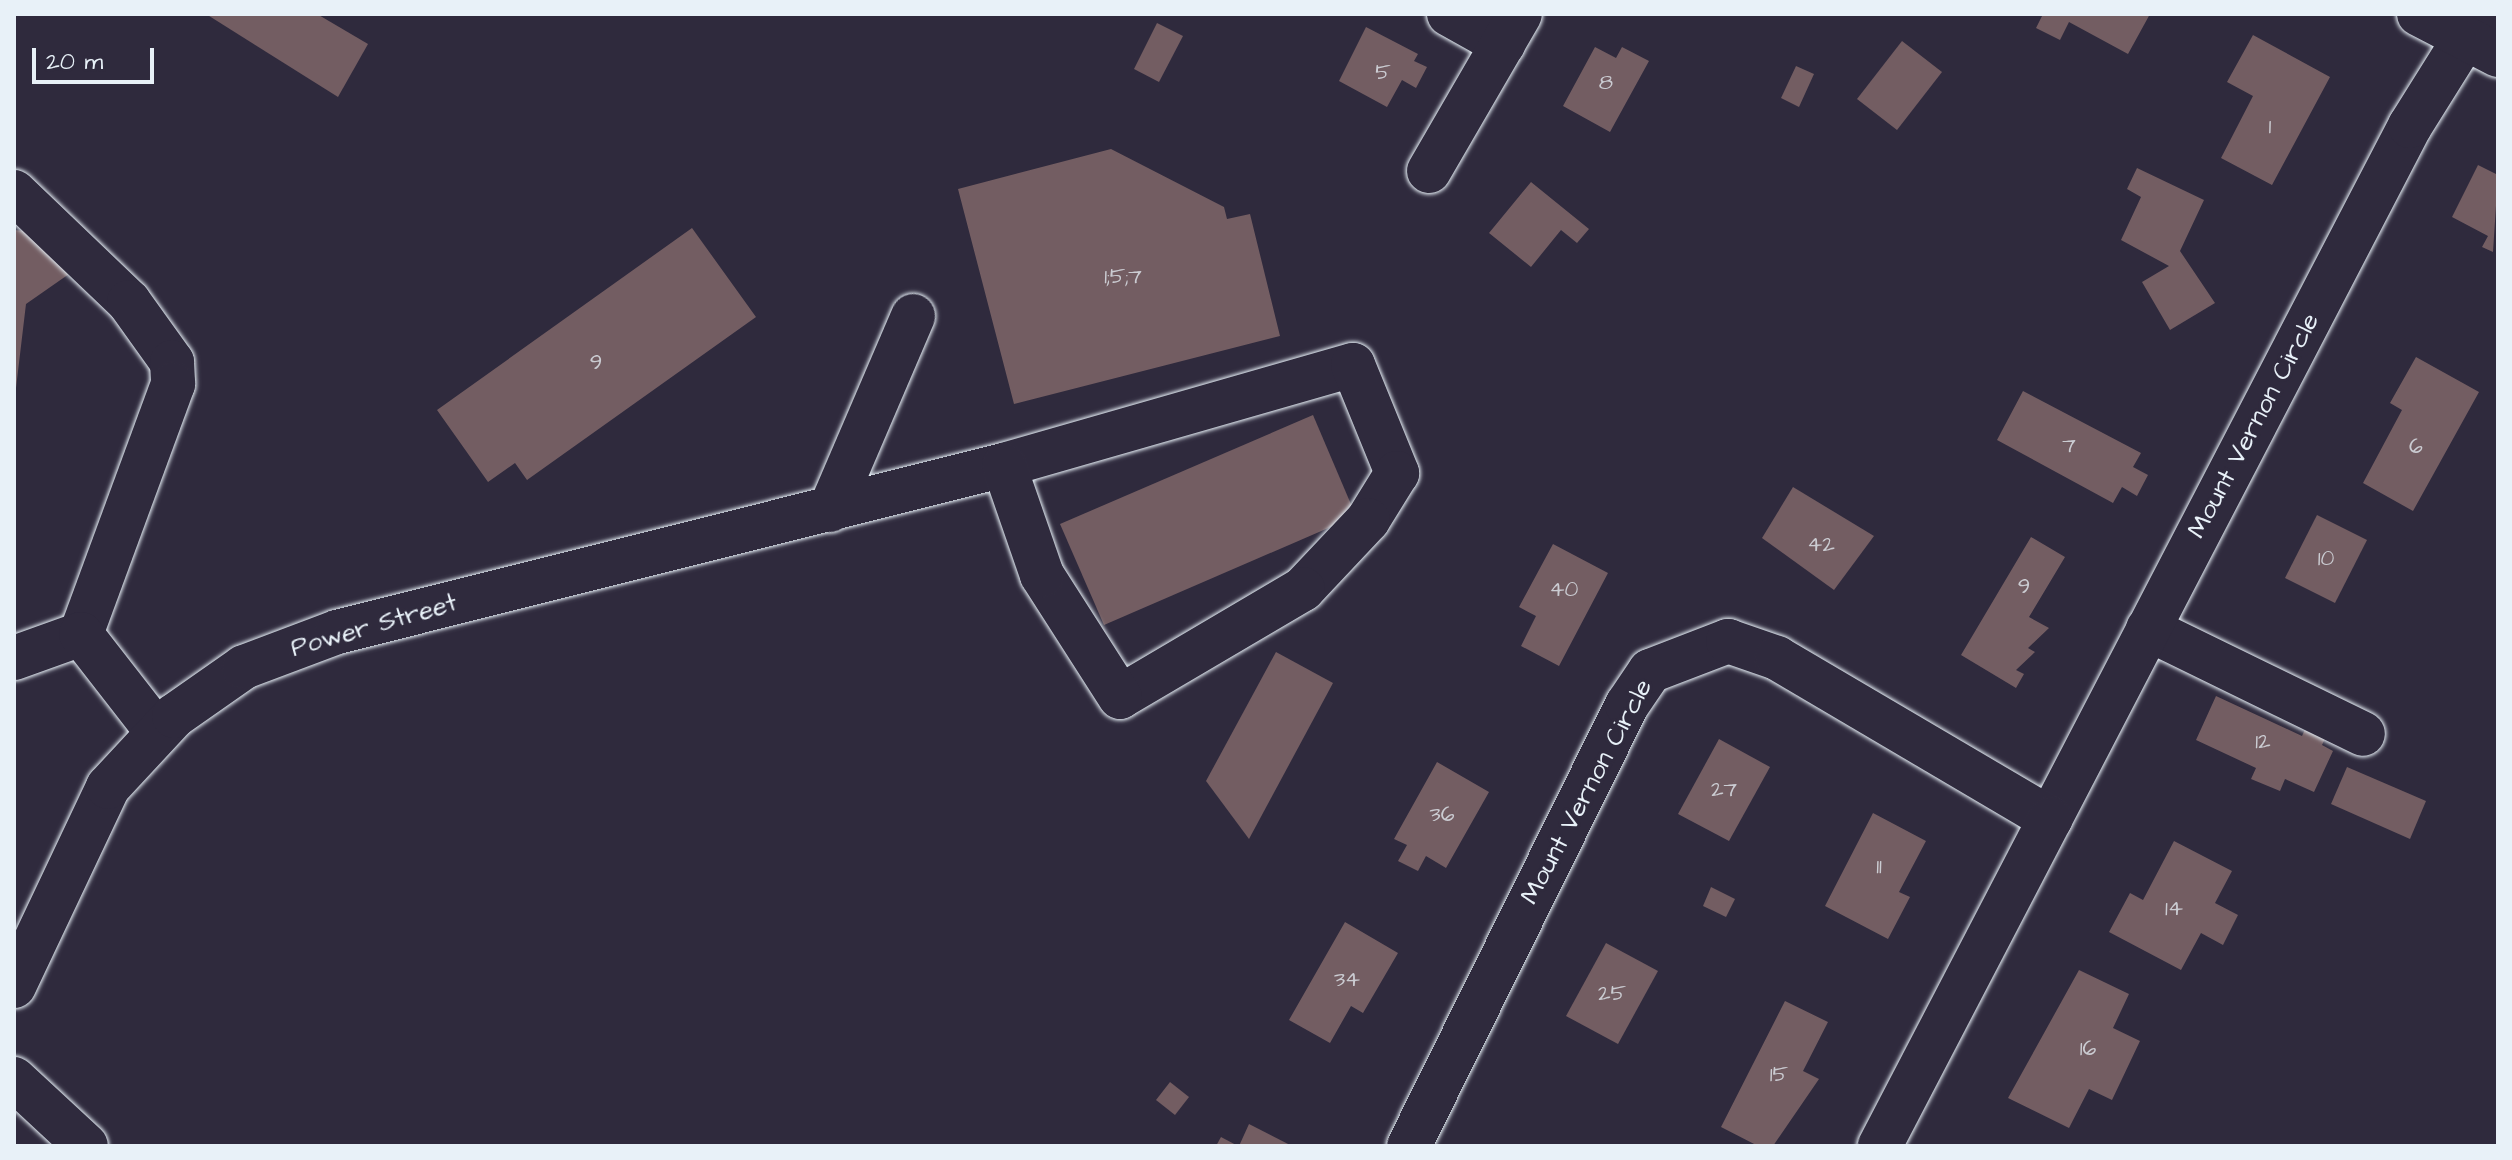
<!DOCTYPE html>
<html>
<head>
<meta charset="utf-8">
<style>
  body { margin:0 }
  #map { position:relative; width:2512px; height:1160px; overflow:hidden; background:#2f2a3d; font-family:"Architects Daughter",sans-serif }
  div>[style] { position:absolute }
  .building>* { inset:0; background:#735d62 }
  .roads { filter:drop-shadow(0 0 2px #e8f1f8) drop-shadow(0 0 2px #e8f1f8) }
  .minor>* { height:44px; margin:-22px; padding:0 22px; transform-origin:22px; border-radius:22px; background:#2f2a3d }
  .major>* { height:44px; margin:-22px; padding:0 22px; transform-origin:22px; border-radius:22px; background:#2f2a3d }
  span { translate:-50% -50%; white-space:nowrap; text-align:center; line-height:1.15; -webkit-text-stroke:6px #2f2a3d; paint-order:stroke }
  .number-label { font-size:22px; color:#cbccd2 }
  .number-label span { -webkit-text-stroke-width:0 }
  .street-label { font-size:26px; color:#e8f1f8 }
  .frame { position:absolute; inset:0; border:16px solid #e8f1f8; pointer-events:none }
  .scale { position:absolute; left:32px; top:48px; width:122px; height:36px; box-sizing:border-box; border:4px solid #e8f1f8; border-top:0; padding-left:10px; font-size:24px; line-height:28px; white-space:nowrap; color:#e8f1f8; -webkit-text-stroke:6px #2f2a3d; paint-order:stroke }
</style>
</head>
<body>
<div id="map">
  <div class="building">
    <i style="clip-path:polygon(206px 14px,317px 14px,368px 44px,338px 97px)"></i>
    <i style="clip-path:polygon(2043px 14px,2150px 14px,2128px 54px,2069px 22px,2060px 40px,2036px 28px)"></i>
    <i style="clip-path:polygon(1157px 23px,1183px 36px,1159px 82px,1134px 69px)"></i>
    <i style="clip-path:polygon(1366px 27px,1418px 54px,1414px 61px,1427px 67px,1416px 88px,1402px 80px,1387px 107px,1339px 81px)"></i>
    <i style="clip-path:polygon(2253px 35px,2330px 77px,2272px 185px,2221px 158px,2253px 96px,2227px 82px)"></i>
    <i style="clip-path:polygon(1902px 41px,1942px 72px,1897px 130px,1857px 99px)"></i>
    <i style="clip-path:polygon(1595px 47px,1616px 58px,1622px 47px,1649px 61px,1610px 132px,1563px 106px)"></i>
    <i style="clip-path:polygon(1796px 66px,1814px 74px,1799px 107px,1781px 98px)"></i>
    <i style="clip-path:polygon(1111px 149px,1224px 207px,1227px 219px,1250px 214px,1280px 336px,1014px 404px,958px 189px)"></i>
    <i style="clip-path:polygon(2478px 165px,2498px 175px,2493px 252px,2482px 247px,2488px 236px,2452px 217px)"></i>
    <i style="clip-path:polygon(2137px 168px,2204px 200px,2180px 251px,2215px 303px,2170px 330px,2142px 282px,2169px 266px,2121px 240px,2141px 197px,2127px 189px)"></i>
    <i style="clip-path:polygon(1531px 182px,1589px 229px,1577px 243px,1561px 230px,1531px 267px,1489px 233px)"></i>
    <i style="clip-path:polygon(692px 228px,756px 317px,527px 480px,515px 463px,488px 482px,437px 410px)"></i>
    <i style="clip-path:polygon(14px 230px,35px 232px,69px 274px,26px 304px,16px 388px)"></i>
    <i style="clip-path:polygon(2416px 357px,2479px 392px,2413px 511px,2363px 483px,2402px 410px,2390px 403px)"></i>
    <i style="clip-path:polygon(2023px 391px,2141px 453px,2133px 467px,2148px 475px,2137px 496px,2122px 487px,2113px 503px,1997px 440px)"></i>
    <i style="clip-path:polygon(1313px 415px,1356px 516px,1104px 625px,1060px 524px)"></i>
    <i style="clip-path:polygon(1793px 487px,1874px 536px,1834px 590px,1762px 538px)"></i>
    <i style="clip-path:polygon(2317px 515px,2367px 540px,2335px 603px,2285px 578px)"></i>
    <i style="clip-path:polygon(2031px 537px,2065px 557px,2029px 617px,2049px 628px,2028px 648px,2035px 652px,2016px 670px,2024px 674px,2016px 688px,1961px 655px)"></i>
    <i style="clip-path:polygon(1553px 544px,1608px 573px,1559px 666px,1521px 646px,1536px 616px,1519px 607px)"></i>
    <i style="clip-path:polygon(1276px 652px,1333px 683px,1249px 839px,1206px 781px)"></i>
    <i style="clip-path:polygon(2216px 696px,2302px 736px,2308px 723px,2328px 732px,2322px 745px,2333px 751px,2314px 792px,2285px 779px,2280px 791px,2251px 779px,2256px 768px,2196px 740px)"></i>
    <i style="clip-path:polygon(1719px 739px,1770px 767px,1729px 841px,1678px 814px)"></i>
    <i style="clip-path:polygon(1437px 762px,1489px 792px,1446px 868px,1426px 856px,1418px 871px,1398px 861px,1407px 845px,1394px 839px)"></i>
    <i style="clip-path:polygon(2347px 767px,2426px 801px,2410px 839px,2331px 804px)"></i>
    <i style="clip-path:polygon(1873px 813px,1926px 841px,1899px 892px,1910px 897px,1888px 939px,1825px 906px)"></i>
    <i style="clip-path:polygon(2174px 841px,2232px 871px,2215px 903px,2238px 915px,2223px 945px,2201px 933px,2181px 970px,2109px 932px,2130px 893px,2143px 900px)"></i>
    <i style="clip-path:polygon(1711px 887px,1735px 899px,1726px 917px,1703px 906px)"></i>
    <i style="clip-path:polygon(1345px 922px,1398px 953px,1363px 1013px,1351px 1006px,1330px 1043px,1289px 1020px)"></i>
    <i style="clip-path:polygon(1606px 943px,1658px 971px,1618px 1044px,1566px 1016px)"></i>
    <i style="clip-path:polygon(2079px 970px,2129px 994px,2113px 1028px,2140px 1041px,2112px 1100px,2089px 1089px,2069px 1128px,2008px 1098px)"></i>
    <i style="clip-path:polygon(1785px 1001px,1828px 1022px,1803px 1071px,1819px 1079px,1773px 1146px,1758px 1146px,1721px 1127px)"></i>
    <i style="clip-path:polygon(1170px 1082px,1189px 1097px,1175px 1115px,1156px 1100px)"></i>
    <i style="clip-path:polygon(1249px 1124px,1292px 1146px,1239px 1146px)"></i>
    <i style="clip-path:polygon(1221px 1137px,1238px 1146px,1216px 1146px)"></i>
  </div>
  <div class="roads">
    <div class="minor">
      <i style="left:1449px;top:14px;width:62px;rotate:29.1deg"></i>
      <i style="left:1429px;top:171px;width:181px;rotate:-59.9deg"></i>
      <i style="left:14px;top:192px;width:159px;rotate:43.7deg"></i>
      <i style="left:129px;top:302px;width:74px;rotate:54.4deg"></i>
      <i style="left:172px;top:362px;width:22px;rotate:87deg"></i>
      <i style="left:173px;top:384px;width:266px;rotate:110.2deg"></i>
      <i style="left:81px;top:634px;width:71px;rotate:160.3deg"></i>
      <i style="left:830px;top:510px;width:211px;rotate:-66.8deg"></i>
      <i style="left:2148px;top:629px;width:239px;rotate:26deg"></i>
      <i style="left:81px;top:634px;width:125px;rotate:52.1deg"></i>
      <i style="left:2050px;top:819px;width:781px;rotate:-62.55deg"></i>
      <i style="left:2410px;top:126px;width:132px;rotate:-58deg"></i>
      <i style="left:14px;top:986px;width:220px;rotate:-64.7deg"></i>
      <i style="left:108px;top:787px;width:97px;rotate:-47.1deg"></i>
      <i style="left:174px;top:716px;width:85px;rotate:-35deg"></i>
      <i style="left:244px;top:667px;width:99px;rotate:-20.6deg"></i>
      <i style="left:337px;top:632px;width:688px;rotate:-14.06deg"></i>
      <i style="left:1004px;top:465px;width:363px;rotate:-16deg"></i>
      <i style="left:1353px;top:365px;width:117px;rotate:67.8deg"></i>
      <i style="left:1397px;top:473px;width:55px;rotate:121.7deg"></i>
      <i style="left:1368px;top:520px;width:95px;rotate:133.3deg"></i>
      <i style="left:1303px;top:589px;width:212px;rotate:149.5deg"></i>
      <i style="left:1120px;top:697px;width:145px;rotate:-122.6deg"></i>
      <i style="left:1042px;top:575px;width:116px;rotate:-109.1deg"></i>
      <i style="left:14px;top:1079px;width:98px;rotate:42.9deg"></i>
      <i style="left:1409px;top:1146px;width:492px;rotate:-63.7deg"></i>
      <i style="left:1627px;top:705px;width:41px;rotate:-55.9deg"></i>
      <i style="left:1650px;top:671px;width:84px;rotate:-21deg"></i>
      <i style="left:1728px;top:641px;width:52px;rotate:19.1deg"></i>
      <i style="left:1777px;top:658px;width:317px;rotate:30.5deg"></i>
      <i style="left:2050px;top:819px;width:369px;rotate:117.5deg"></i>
    </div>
    <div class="major">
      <i style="left:2419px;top:14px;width:89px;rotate:27.4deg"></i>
    </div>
  </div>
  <div class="number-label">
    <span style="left:1383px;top:73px">5</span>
    <span style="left:1606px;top:83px">8</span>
    <span style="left:2270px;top:127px">1</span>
    <span style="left:1123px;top:277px">1;5;7</span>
    <span style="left:596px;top:363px">9</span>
    <span style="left:2069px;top:446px">7</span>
    <span style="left:2416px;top:447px">6</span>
    <span style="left:1821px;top:545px">42</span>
    <span style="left:2326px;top:559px">10</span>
    <span style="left:2024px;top:587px">9</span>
    <span style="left:1564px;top:590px">40</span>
    <span style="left:2263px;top:742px">12</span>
    <span style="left:1724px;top:790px">27</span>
    <span style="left:1442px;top:815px">36</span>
    <span style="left:1879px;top:867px">11</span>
    <span style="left:2174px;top:909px">14</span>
    <span style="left:1347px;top:980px">34</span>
    <span style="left:1612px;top:994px">25</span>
    <span style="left:2088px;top:1049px">16</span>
    <span style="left:1779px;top:1075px">15</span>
  </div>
  <div class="street-label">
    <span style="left:2254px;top:426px;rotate:-62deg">Mount Vernon Circle</span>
    <span style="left:374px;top:626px;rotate:-16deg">Power Street</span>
    <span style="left:1587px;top:792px;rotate:-62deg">Mount Vernon Circle</span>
  </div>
  <div class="frame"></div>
  <div class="scale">20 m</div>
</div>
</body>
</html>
